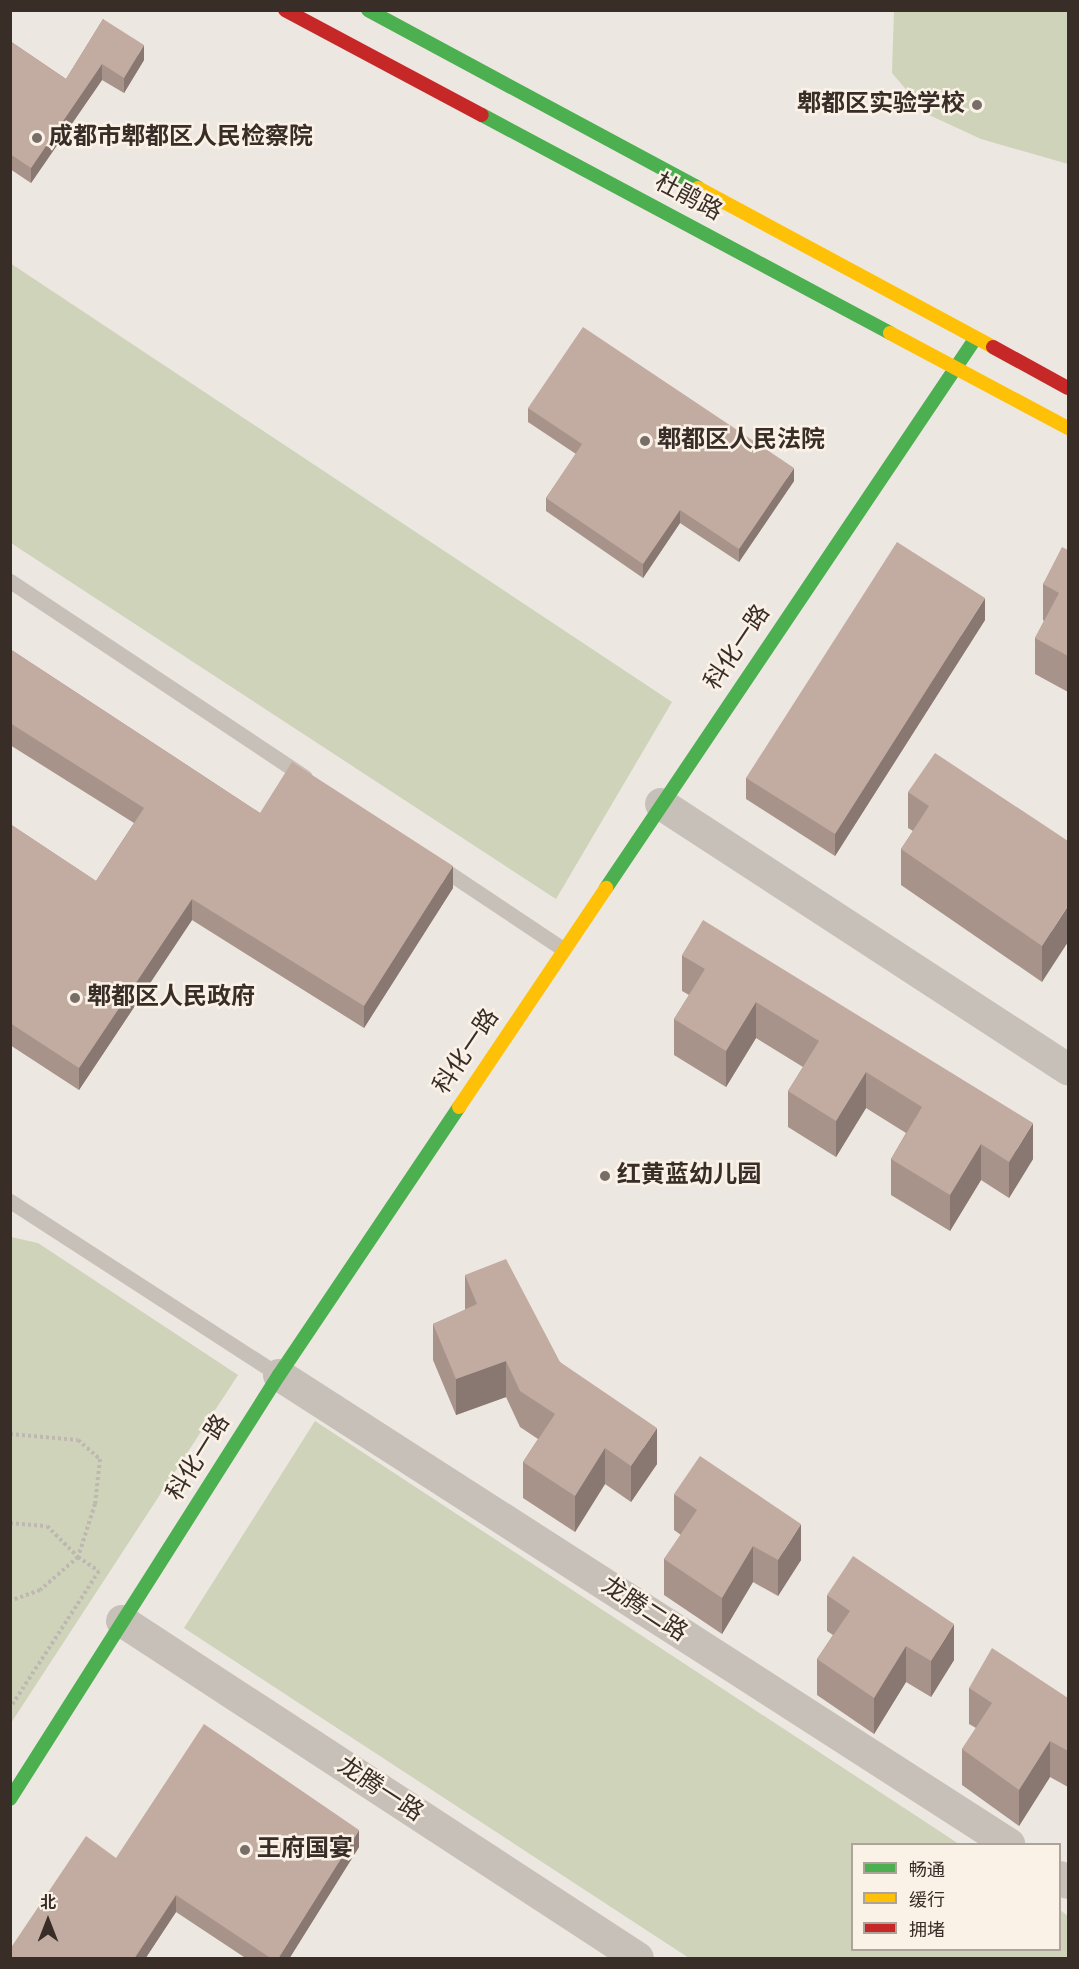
<!DOCTYPE html>
<html>
<head>
<meta charset="utf-8">
<style>
  body { margin:0 }
  #map { position:relative; width:1079px; height:1969px; overflow:hidden; background:#ede7e1; font-family:"Alegreya Sans","Noto Sans SC",sans-serif }
  div>[style] { position:absolute }
  .green>* { inset:0; background:#ced3b9 }
  .path>* { height:4px; margin-top:-2px; transform-origin:0; background:repeating-linear-gradient(90deg,#bfb8b2 0 3px,transparent 0 6px) }
  .lane>* { height:15px; margin:-7.5px; padding:0 7.5px; transform-origin:7.5px; border-radius:7.5px; background:#c7c0b9 }
  .street>* { height:32px; margin:-16px; padding:0 16px; transform-origin:16px; border-radius:16px; background:#c7c0b9 }
  .fast>* { height:14px; margin:-7px; padding:0 7px; transform-origin:7px; border-radius:7px; background:#4caf50 }
  .slow>* { height:14px; margin:-7px; padding:0 7px; transform-origin:7px; border-radius:7px; background:#ffc107 }
  .jam>* { height:14px; margin:-7px; padding:0 7px; transform-origin:7px; border-radius:7px; background:#c62828 }
  .wall>* { inset:0; background:#a7938a }
  .shaded-wall>* { inset:0; background:#887871 }
  .building>* { inset:0; background:#c2aba1 }
  .dots>* { width:16px; height:16px; translate:-50% -50%; box-sizing:border-box; border:3px solid #fbf2e7; border-radius:50% }
  span { translate:-50% -50%; white-space:nowrap; text-align:center; line-height:1.15; -webkit-text-stroke:5px #fbf2e7; paint-order:stroke }
  .poi-label { font-size:24px; color:#382d27; font-weight:700 }
  .right { translate:-100% -50%; text-align:right }
  .left { translate:0 -50%; text-align:left }
  .street-label { font-size:24px; color:#382d27 }
  .frame { position:absolute; inset:0; border:12px solid #382d27; pointer-events:none }
  .legend { position:absolute; left:851px; top:1843px; width:210px; height:108px; box-sizing:border-box; background:#fbf2e7; border:2px solid #ada39a; margin:0; padding:8px 10px; list-style:none; font-size:18px; color:#382d27 }
  .legend li { display:flex; align-items:center; gap:12px; height:30px }
  .legend b { width:30px; border:2px solid #ada39a }
  .north { position:absolute; left:18px; top:1891px; width:60px; height:60px; -webkit-text-stroke:4px #fbf2e7; paint-order:stroke; rotate:0deg; font-size:16px; font-weight:700; line-height:24px; text-align:center; color:#382d27 }
  .north::after { content:''; display:block; margin:auto; width:21px; height:27px; background:#382d27; clip-path:polygon(50% 0,100% 100%,50% 72%,0 100%) }
</style>
</head>
<body>
<div id="map">
  <div class="green">
    <i style="clip-path:polygon(894px 11px,1068px 11px,1068px 164px,981px 139px,927px 114px,892px 73px)"></i>
    <i style="clip-path:polygon(10px 263px,672px 702px,556px 899px,11px 543px)"></i>
    <i style="clip-path:polygon(11px 1237px,38px 1243px,238px 1375px,11px 1723px)"></i>
    <i style="clip-path:polygon(315px 1421px,959px 1844px,852px 1844px,852px 1950px,1060px 1950px,1060px 1910px,1068px 1916px,1068px 1958px,689px 1958px,184px 1628px)"></i>
  </div>
  <div class="path">
    <i style="left:10px;top:1434px;width:68px;rotate:5deg"></i>
    <i style="left:78px;top:1440px;width:29px;rotate:41deg"></i>
    <i style="left:100px;top:1459px;width:45px;rotate:96.3deg"></i>
    <i style="left:95px;top:1504px;width:56px;rotate:107.8deg"></i>
    <i style="left:78px;top:1557px;width:50px;rotate:139deg"></i>
    <i style="left:40px;top:1590px;width:32px;rotate:160deg"></i>
    <i style="left:10px;top:1523px;width:37px;rotate:5deg"></i>
    <i style="left:47px;top:1526px;width:44px;rotate:45deg"></i>
    <i style="left:78px;top:1557px;width:25px;rotate:34deg"></i>
    <i style="left:99px;top:1571px;width:163px;rotate:123deg"></i>
  </div>
  <div class="lane">
    <i style="left:10px;top:581px;width:354px;rotate:33.6deg"></i>
    <i style="left:437px;top:865px;width:151px;rotate:33.7deg"></i>
    <i style="left:10px;top:1201px;width:320px;rotate:32.9deg"></i>
  </div>
  <div class="street">
    <i style="left:661px;top:804px;width:486px;rotate:33.1deg"></i>
    <i style="left:279px;top:1375px;width:868px;rotate:32.72deg"></i>
    <i style="left:122px;top:1621px;width:616px;rotate:33.15deg"></i>
    <i style="left:1060px;top:1877px;width:10px;rotate:37deg"></i>
  </div>
  <div class="fast">
    <i style="left:368px;top:10px;width:375px;rotate:28.3deg"></i>
    <i style="left:482px;top:115px;width:463px;rotate:28.1deg"></i>
    <i style="left:606px;top:888px;width:661px;rotate:-56.09deg"></i>
    <i style="left:10px;top:1799px;width:502px;rotate:-57.61deg"></i>
    <i style="left:279px;top:1375px;width:323px;rotate:-56.1deg"></i>
  </div>
  <div class="slow">
    <i style="left:698px;top:188px;width:335px;rotate:28.3deg"></i>
    <i style="left:890px;top:333px;width:202px;rotate:28.1deg"></i>
    <i style="left:459px;top:1107px;width:264px;rotate:-56.1deg"></i>
  </div>
  <div class="jam">
    <i style="left:285px;top:10px;width:223px;rotate:28.1deg"></i>
    <i style="left:993px;top:347px;width:85px;rotate:28.7deg"></i>
  </div>
  <div class="wall">
    <i style="clip-path:polygon(103px 19px,144px 60px,124px 93px,102px 80px,31px 183px,10px 169px,10px 41px,66px 79px)"></i>
    <i style="clip-path:polygon(528px 408px,794px 481px,739px 562px,680px 523px,643px 578px,546px 511px,546px 498px,576px 454px,528px 422px)"></i>
    <i style="clip-path:polygon(1068px 550px,1068px 692px,1035px 674px,1035px 638px,1044px 621px,1043px 620px,1043px 584px)"></i>
    <i style="clip-path:polygon(985px 620px,835px 856px,746px 799px,746px 778px)"></i>
    <i style="clip-path:polygon(10px 649px,260px 813px,453px 888px,364px 1028px,192px 920px,79px 1090px,10px 1045px,10px 824px,96px 881px,134px 823px,10px 745px)"></i>
    <i style="clip-path:polygon(908px 792px,1068px 841px,1042px 982px,901px 885px,901px 849px,913px 831px,908px 828px)"></i>
    <i style="clip-path:polygon(682px 955px,1033px 1159px,1009px 1198px,981px 1180px,950px 1231px,891px 1195px,891px 1159px,906px 1133px,866px 1108px,836px 1157px,788px 1127px,788px 1091px,803px 1067px,756px 1038px,726px 1087px,674px 1055px,674px 1019px,689px 995px,682px 991px)"></i>
    <i style="clip-path:polygon(465px 1275px,560px 1362px,657px 1464px,631px 1502px,605px 1484px,575px 1532px,523px 1498px,523px 1462px,538px 1439px,520px 1427px,506px 1397px,456px 1415px,433px 1360px,433px 1324px,465px 1310px)"></i>
    <i style="clip-path:polygon(674px 1494px,801px 1560px,778px 1596px,753px 1582px,722px 1634px,664px 1595px,664px 1559px,681px 1535px,674px 1530px)"></i>
    <i style="clip-path:polygon(827px 1595px,954px 1660px,931px 1697px,906px 1682px,874px 1734px,817px 1695px,817px 1659px,833px 1635px,827px 1631px)"></i>
    <i style="clip-path:polygon(969px 1688px,1068px 1698px,1068px 1787px,1050px 1777px,1019px 1826px,962px 1785px,962px 1749px,976px 1728px,969px 1724px)"></i>
    <i style="clip-path:polygon(359px 1847px,289px 1959px,247px 1959px,176px 1912px,145px 1959px,10px 1959px,116px 1858px)"></i>
  </div>
  <div class="shaded-wall">
    <i style="clip-path:polygon(144px 45px,144px 60px,124px 93px,124px 78px)"></i>
    <i style="clip-path:polygon(102px 64px,102px 80px,31px 183px,31px 168px)"></i>
    <i style="clip-path:polygon(794px 468px,794px 481px,739px 562px,739px 549px)"></i>
    <i style="clip-path:polygon(680px 510px,680px 523px,643px 578px,643px 564px)"></i>
    <i style="clip-path:polygon(985px 598px,985px 620px,835px 856px,835px 834px)"></i>
    <i style="clip-path:polygon(453px 866px,453px 888px,364px 1028px,364px 1006px)"></i>
    <i style="clip-path:polygon(192px 899px,192px 920px,79px 1090px,79px 1068px)"></i>
    <i style="clip-path:polygon(1068px 906px,1068px 942px,1042px 982px,1042px 946px)"></i>
    <i style="clip-path:polygon(756px 1002px,756px 1038px,726px 1087px,726px 1051px)"></i>
    <i style="clip-path:polygon(866px 1072px,866px 1108px,836px 1157px,836px 1121px)"></i>
    <i style="clip-path:polygon(1033px 1123px,1033px 1159px,1009px 1198px,1009px 1162px)"></i>
    <i style="clip-path:polygon(981px 1144px,981px 1180px,950px 1231px,950px 1195px)"></i>
    <i style="clip-path:polygon(506px 1361px,506px 1397px,456px 1415px,456px 1379px)"></i>
    <i style="clip-path:polygon(657px 1428px,657px 1464px,631px 1502px,631px 1466px)"></i>
    <i style="clip-path:polygon(605px 1448px,605px 1484px,575px 1532px,575px 1496px)"></i>
    <i style="clip-path:polygon(801px 1524px,801px 1560px,778px 1596px,778px 1560px)"></i>
    <i style="clip-path:polygon(753px 1546px,753px 1582px,722px 1634px,722px 1598px)"></i>
    <i style="clip-path:polygon(954px 1624px,954px 1660px,931px 1697px,931px 1661px)"></i>
    <i style="clip-path:polygon(906px 1646px,906px 1682px,874px 1734px,874px 1698px)"></i>
    <i style="clip-path:polygon(1050px 1741px,1050px 1777px,1019px 1826px,1019px 1790px)"></i>
    <i style="clip-path:polygon(359px 1830px,359px 1847px,289px 1959px,278px 1959px)"></i>
    <i style="clip-path:polygon(176px 1895px,176px 1912px,145px 1959px,134px 1959px)"></i>
  </div>
  <div class="building">
    <i style="clip-path:polygon(103px 19px,144px 45px,124px 78px,102px 64px,31px 168px,10px 154px,10px 41px,66px 79px)"></i>
    <i style="clip-path:polygon(583px 327px,794px 468px,739px 549px,680px 510px,643px 564px,546px 498px,582px 444px,528px 408px)"></i>
    <i style="clip-path:polygon(897px 542px,985px 598px,835px 834px,746px 778px)"></i>
    <i style="clip-path:polygon(1062px 547px,1068px 550px,1068px 656px,1035px 638px,1059px 593px,1043px 584px)"></i>
    <i style="clip-path:polygon(10px 649px,260px 813px,292px 762px,453px 866px,364px 1006px,192px 899px,79px 1068px,10px 1023px,10px 824px,96px 881px,144px 808px,10px 723px)"></i>
    <i style="clip-path:polygon(935px 753px,1068px 841px,1068px 906px,1042px 946px,901px 849px,929px 806px,908px 792px)"></i>
    <i style="clip-path:polygon(703px 920px,1033px 1123px,1009px 1162px,981px 1144px,950px 1195px,891px 1159px,922px 1107px,866px 1072px,836px 1121px,788px 1091px,819px 1041px,756px 1002px,726px 1051px,674px 1019px,705px 969px,682px 955px)"></i>
    <i style="clip-path:polygon(506px 1259px,560px 1362px,657px 1428px,631px 1466px,605px 1448px,575px 1496px,523px 1462px,555px 1414px,520px 1391px,506px 1361px,456px 1379px,433px 1324px,477px 1304px,465px 1275px)"></i>
    <i style="clip-path:polygon(700px 1456px,801px 1524px,778px 1560px,753px 1546px,722px 1598px,664px 1559px,697px 1510px,674px 1494px)"></i>
    <i style="clip-path:polygon(853px 1556px,954px 1624px,931px 1661px,906px 1646px,874px 1698px,817px 1659px,850px 1611px,827px 1595px)"></i>
    <i style="clip-path:polygon(992px 1648px,1068px 1698px,1068px 1751px,1050px 1741px,1019px 1790px,962px 1749px,992px 1703px,969px 1688px)"></i>
    <i style="clip-path:polygon(204px 1724px,359px 1830px,278px 1959px,272px 1959px,176px 1895px,134px 1959px,10px 1959px,10px 1949px,86px 1836px,116px 1858px)"></i>
  </div>
  <div class="dots">
    <i style="left:977px;top:105px;background:#776e68"></i>
    <i style="left:37px;top:138px;background:#776e68"></i>
    <i style="left:645px;top:441px;background:#776e68"></i>
    <i style="left:75px;top:998px;background:#776e68"></i>
    <i style="left:605px;top:1176px;background:#776e68"></i>
    <i style="left:245px;top:1850px;background:#776e68"></i>
  </div>
  <div class="poi-label">
    <span class="right" style="left:965px;top:105px">郫都区实验学校</span>
    <span class="left" style="left:49px;top:138px">成都市郫都区人民检察院</span>
    <span class="left" style="left:657px;top:441px">郫都区人民法院</span>
    <span class="left" style="left:87px;top:998px">郫都区人民政府</span>
    <span class="left" style="left:617px;top:1176px">红黄蓝幼儿园</span>
    <span class="left" style="left:257px;top:1850px">王府国宴</span>
  </div>
  <div class="street-label">
    <span style="left:688px;top:198px;rotate:28deg">杜鹃路</span>
    <span style="left:738px;top:648px;rotate:-56deg">科化一路</span>
    <span style="left:467px;top:1052px;rotate:-56deg">科化一路</span>
    <span style="left:199px;top:1458px;rotate:-58deg">科化一路</span>
    <span style="left:644px;top:1610px;rotate:33deg">龙腾二路</span>
    <span style="left:380px;top:1790px;rotate:33deg">龙腾一路</span>
  </div>
  <div class="frame"></div>
  <ul class="legend">
  <li><b style="height:8px;background:#4caf50"></b>畅通</li>
  <li><b style="height:8px;background:#ffc107"></b>缓行</li>
  <li><b style="height:8px;background:#c62828"></b>拥堵</li>
  </ul>
  <div class="north">北</div>
</div>
</body>
</html>
